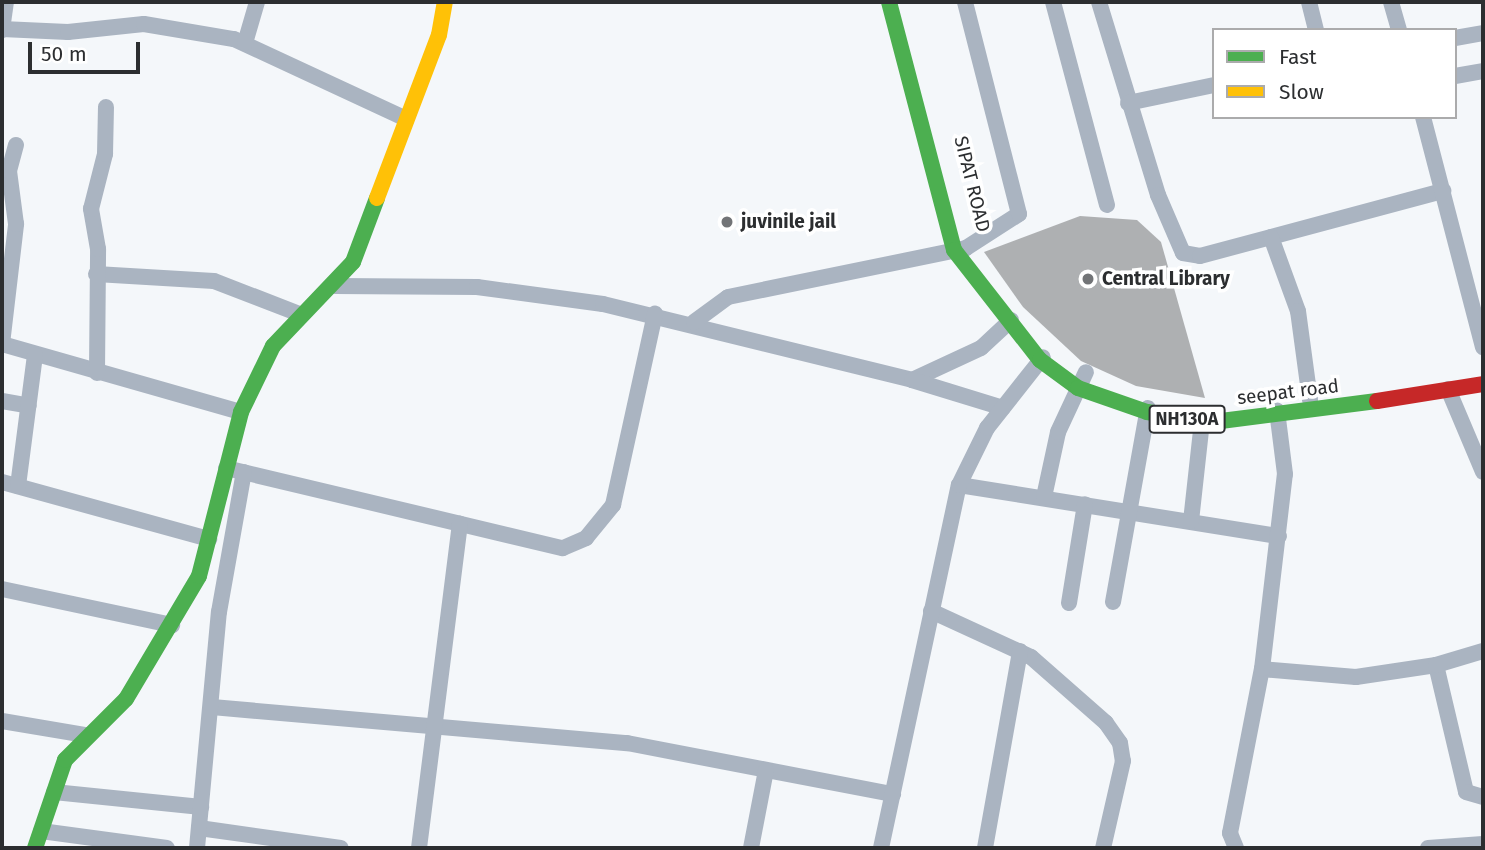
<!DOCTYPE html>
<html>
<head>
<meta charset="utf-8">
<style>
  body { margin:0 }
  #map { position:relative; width:1485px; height:850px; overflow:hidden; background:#f4f7fa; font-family:"Fira Sans",sans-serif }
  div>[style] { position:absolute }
  .building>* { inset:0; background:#aeb0b2 }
  .street>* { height:16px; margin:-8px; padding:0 8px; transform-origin:8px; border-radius:8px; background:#aab4c1 }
  .fast>* { height:16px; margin:-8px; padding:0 8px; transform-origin:8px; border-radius:8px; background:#4caf50 }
  .slow>* { height:16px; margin:-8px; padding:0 8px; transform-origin:8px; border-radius:8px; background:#ffc107 }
  .jam>* { height:16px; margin:-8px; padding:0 8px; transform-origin:8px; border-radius:8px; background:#c62828 }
  .dots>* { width:19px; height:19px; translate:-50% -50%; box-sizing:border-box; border:4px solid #fff; border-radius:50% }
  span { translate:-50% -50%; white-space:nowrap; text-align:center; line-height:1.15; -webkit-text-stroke:7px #fff; paint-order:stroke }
  .shield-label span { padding:2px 5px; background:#fff; border:2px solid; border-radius:5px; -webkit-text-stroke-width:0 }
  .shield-label { font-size:18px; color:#2c2e30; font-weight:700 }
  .street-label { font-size:19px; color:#2c2e30 }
  .poi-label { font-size:19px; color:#2c2e30; font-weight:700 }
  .left { translate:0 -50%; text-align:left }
  .frame { position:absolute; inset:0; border:4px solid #2c2e30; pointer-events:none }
  .legend { position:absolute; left:1212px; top:28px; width:245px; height:91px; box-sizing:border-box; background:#fff; border:2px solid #ababac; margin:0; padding:9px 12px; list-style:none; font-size:21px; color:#2c2e30 }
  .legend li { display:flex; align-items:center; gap:14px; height:35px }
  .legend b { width:35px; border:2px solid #ababac }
  .scale { position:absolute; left:28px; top:42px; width:112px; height:32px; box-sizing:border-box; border:4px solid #2c2e30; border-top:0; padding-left:9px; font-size:21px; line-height:24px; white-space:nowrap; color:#2c2e30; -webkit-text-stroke:5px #fff; paint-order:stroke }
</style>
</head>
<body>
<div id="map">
  <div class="building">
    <i style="clip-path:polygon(1080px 216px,1137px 220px,1161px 242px,1205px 398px,1136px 386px,1081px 361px,1023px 307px,984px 252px)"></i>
  </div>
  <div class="street">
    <i style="left:1053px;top:2px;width:210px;rotate:75.1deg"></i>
    <i style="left:1099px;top:2px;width:202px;rotate:73deg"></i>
    <i style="left:1158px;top:195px;width:63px;rotate:66.7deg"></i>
    <i style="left:1183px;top:253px;width:17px;rotate:10deg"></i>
    <i style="left:1200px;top:256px;width:252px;rotate:-15deg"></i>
    <i style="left:1309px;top:2px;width:29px;rotate:76deg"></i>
    <i style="left:1391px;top:2px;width:29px;rotate:74deg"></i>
    <i style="left:2px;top:29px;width:66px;rotate:2.6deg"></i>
    <i style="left:68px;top:32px;width:76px;rotate:-6deg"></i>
    <i style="left:144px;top:24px;width:91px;rotate:9.5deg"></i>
    <i style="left:234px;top:39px;width:190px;rotate:24.9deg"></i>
    <i style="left:2px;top:30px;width:28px;rotate:-82deg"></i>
    <i style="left:1455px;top:38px;width:28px;rotate:-10deg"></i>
    <i style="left:245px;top:43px;width:43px;rotate:-73.7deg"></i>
    <i style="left:1455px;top:76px;width:28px;rotate:-10deg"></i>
    <i style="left:1128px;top:103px;width:88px;rotate:-11.8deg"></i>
    <i style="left:1423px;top:117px;width:238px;rotate:75.4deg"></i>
    <i style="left:1271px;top:237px;width:79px;rotate:70deg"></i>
    <i style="left:1298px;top:311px;width:90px;rotate:82.3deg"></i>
    <i style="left:96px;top:274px;width:118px;rotate:3.4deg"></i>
    <i style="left:214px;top:281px;width:94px;rotate:21.1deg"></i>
    <i style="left:335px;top:286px;width:142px;rotate:0.4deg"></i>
    <i style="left:477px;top:287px;width:127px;rotate:7.7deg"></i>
    <i style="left:603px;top:304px;width:318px;rotate:13.8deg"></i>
    <i style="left:912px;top:380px;width:76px;rotate:-24.9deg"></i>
    <i style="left:981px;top:348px;width:41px;rotate:-43deg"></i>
    <i style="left:694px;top:322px;width:42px;rotate:-36.3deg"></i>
    <i style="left:728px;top:297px;width:243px;rotate:-11.6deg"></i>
    <i style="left:966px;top:248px;width:63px;rotate:-32.7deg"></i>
    <i style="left:1019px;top:214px;width:219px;rotate:-104.3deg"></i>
    <i style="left:2px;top:344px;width:248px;rotate:15.9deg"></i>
    <i style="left:2px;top:344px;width:121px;rotate:-83.3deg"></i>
    <i style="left:16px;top:224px;width:53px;rotate:-97.5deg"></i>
    <i style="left:9px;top:171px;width:27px;rotate:-75deg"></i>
    <i style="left:97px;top:373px;width:124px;rotate:-89.5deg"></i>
    <i style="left:98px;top:249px;width:41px;rotate:-99.9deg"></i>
    <i style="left:91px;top:209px;width:57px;rotate:-75.7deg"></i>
    <i style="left:105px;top:154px;width:47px;rotate:-88.8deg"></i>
    <i style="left:912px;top:380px;width:95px;rotate:17.1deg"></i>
    <i style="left:1448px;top:389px;width:90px;rotate:67.1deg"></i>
    <i style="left:2px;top:401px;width:27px;rotate:10deg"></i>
    <i style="left:226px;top:468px;width:346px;rotate:13.4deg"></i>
    <i style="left:563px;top:548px;width:25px;rotate:-23deg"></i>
    <i style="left:586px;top:538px;width:43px;rotate:-50.7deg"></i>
    <i style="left:613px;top:505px;width:196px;rotate:-77.6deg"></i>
    <i style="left:2px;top:482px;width:215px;rotate:15.4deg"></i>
    <i style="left:959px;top:485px;width:324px;rotate:9.1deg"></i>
    <i style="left:18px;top:486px;width:132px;rotate:-82.6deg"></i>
    <i style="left:1044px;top:497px;width:66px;rotate:-77.8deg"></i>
    <i style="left:1058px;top:432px;width:66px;rotate:-65deg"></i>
    <i style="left:1191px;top:521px;width:101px;rotate:-83.7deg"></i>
    <i style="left:2px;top:589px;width:174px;rotate:12deg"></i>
    <i style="left:1113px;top:602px;width:197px;rotate:-79.8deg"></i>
    <i style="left:1069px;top:603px;width:100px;rotate:-80.8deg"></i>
    <i style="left:931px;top:611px;width:110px;rotate:24.7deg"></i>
    <i style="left:1031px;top:657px;width:100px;rotate:41.3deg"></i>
    <i style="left:1106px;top:723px;width:24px;rotate:55deg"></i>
    <i style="left:1120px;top:743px;width:18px;rotate:81deg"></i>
    <i style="left:1123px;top:761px;width:89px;rotate:102.9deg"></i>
    <i style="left:1436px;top:665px;width:130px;rotate:76.7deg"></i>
    <i style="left:1466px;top:792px;width:18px;rotate:16deg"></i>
    <i style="left:1262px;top:669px;width:94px;rotate:4.9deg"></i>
    <i style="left:1356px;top:677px;width:81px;rotate:-8.5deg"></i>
    <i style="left:1436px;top:665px;width:49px;rotate:-16.6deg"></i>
    <i style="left:212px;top:707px;width:417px;rotate:5deg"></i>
    <i style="left:627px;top:743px;width:271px;rotate:10.9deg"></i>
    <i style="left:2px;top:721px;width:85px;rotate:9.5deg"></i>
    <i style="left:54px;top:792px;width:148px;rotate:5.8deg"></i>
    <i style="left:199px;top:828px;width:143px;rotate:8deg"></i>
    <i style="left:41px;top:831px;width:127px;rotate:7.7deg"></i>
    <i style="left:197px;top:848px;width:237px;rotate:-84.7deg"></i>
    <i style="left:219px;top:612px;width:142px;rotate:-79.9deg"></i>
    <i style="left:419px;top:848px;width:327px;rotate:-82.8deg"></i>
    <i style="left:751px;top:848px;width:79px;rotate:-79.1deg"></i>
    <i style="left:881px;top:848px;width:371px;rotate:-77.9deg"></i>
    <i style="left:959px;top:485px;width:64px;rotate:-63.8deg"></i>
    <i style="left:987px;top:428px;width:90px;rotate:-51.7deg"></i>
    <i style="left:985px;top:848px;width:200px;rotate:-79.9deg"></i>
    <i style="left:1236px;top:848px;width:16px;rotate:-112deg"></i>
    <i style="left:1230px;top:833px;width:167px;rotate:-79deg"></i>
    <i style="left:1262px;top:669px;width:196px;rotate:-83.3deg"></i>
    <i style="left:1285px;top:474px;width:64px;rotate:-97.2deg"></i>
    <i style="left:1428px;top:848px;width:55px;rotate:-4.2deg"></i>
  </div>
  <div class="fast">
    <i style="left:889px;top:2px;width:256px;rotate:75.3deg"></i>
    <i style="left:954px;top:250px;width:140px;rotate:52deg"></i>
    <i style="left:1040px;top:360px;width:47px;rotate:36.4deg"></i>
    <i style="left:1078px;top:388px;width:73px;rotate:19.2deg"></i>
    <i style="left:1147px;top:412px;width:67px;rotate:8.6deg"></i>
    <i style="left:1213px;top:422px;width:165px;rotate:-7.3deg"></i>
    <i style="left:35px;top:848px;width:93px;rotate:-71.2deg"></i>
    <i style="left:65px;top:760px;width:86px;rotate:-45deg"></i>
    <i style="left:126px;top:699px;width:143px;rotate:-59.3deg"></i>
    <i style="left:199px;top:576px;width:169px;rotate:-75.6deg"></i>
    <i style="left:241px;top:412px;width:73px;rotate:-64.1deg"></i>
    <i style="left:273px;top:346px;width:116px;rotate:-46.4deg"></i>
    <i style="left:353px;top:262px;width:68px;rotate:-69.4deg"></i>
  </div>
  <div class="slow">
    <i style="left:377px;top:198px;width:174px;rotate:-69.2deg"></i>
    <i style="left:439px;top:35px;width:34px;rotate:-80deg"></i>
  </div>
  <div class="jam">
    <i style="left:1377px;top:401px;width:107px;rotate:-9.1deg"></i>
  </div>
  <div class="dots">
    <i style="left:727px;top:222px;background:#727477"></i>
    <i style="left:1088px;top:279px;background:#727477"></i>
  </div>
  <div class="shield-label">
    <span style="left:1187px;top:419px">NH130A</span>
  </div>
  <div class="street-label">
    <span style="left:972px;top:184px;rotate:76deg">SIPAT ROAD</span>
    <span style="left:1288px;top:392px;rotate:-7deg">seepat road</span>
  </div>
  <div class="poi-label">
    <span class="left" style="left:741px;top:222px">juvinile jail</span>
    <span class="left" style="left:1102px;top:279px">Central Library</span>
  </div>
  <div class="frame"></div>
  <ul class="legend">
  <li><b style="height:9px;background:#4caf50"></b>Fast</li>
  <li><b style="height:9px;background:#ffc107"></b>Slow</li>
  </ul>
  <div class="scale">50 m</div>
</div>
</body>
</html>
